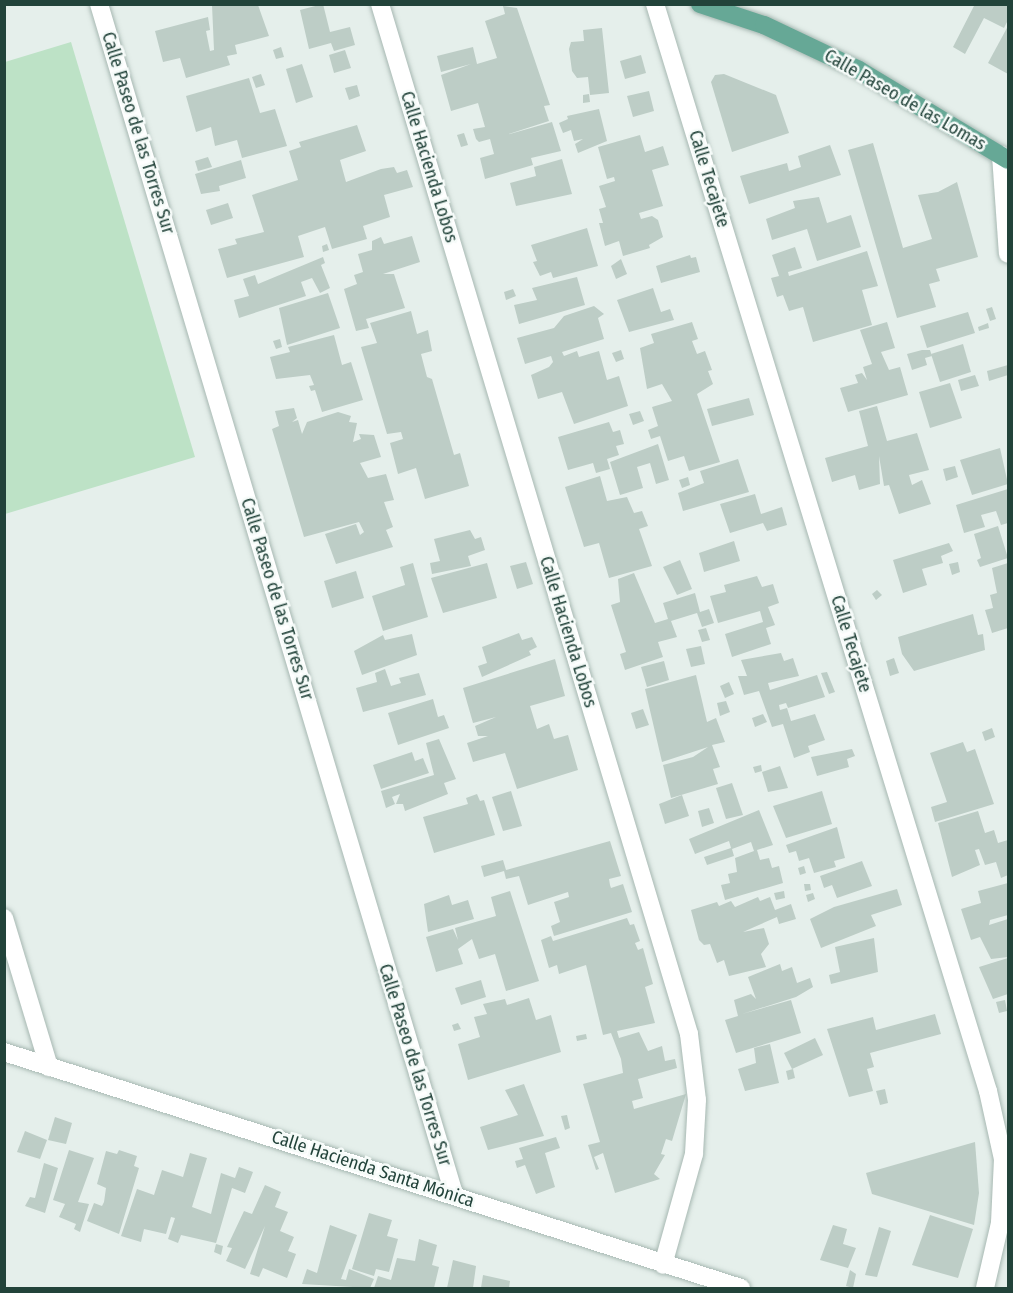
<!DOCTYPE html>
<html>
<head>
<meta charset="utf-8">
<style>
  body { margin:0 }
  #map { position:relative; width:1013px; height:1293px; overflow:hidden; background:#e5efeb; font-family:"Fira Sans Condensed",sans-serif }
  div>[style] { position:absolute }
  .green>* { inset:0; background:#bde2c6 }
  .building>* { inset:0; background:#bdcdc6 }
  .roads { filter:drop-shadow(0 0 2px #a7b8b2) drop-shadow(0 0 2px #a7b8b2) }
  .minor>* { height:18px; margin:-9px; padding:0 9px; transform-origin:9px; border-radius:9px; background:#fff }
  .major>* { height:18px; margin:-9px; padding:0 9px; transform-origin:9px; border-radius:9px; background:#66a896 }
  span { translate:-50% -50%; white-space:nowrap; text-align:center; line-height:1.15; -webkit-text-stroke:5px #f6fbf9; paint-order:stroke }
  .street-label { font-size:18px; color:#22433a }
  .frame { position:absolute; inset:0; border:6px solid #22433a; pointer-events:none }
</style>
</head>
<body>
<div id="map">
  <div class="green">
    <i style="clip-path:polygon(71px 42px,195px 457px,5px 514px,5px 62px)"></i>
  </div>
  <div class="building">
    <i style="clip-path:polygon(323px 4px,330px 32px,350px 27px,355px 45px,334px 51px,331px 43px,309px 49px,300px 10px)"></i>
    <i style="clip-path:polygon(975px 4px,1008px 4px,1008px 20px,1004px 28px,984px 18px,965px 54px,953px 47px)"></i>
    <i style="clip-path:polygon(212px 5px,258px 5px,269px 36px,235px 45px,237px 54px,227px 56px,230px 65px,186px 78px,180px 58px,163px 62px,155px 31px,208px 17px,210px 30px,206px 31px,210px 51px,214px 50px)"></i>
    <i style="clip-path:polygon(503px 6px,517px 8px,550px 105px,544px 106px,549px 121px,506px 135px,552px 122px,561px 151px,531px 158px,533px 165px,485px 179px,480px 158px,494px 154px,490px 139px,479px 142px,476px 139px,473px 129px,485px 127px,478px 103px,451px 111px,441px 75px,471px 64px,441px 72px,437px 56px,473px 47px,477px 64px,497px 58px,485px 21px,505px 14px)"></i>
    <i style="clip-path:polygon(1008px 26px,1008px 74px,988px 63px)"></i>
    <i style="clip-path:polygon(602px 28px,609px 93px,590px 95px,588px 77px,577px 78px,572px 71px,569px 49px,571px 42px,584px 41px,583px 30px)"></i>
    <i style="clip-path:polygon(281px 47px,284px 57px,276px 59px,273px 50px)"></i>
    <i style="clip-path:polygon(345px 50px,351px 68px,334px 73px,329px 55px)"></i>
    <i style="clip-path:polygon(641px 55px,646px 73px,625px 79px,620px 61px)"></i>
    <i style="clip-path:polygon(302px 64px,313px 97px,296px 103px,286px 69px)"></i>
    <i style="clip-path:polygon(261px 74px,265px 85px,256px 88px,252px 77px)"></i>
    <i style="clip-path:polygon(724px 74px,776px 95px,789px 133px,732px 152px,711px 82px,715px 75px)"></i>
    <i style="clip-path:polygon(249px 78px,260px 113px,275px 109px,287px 146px,242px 158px,237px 140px,215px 146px,211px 127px,196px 132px,186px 96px)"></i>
    <i style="clip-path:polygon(357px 85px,360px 96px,349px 100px,345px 88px)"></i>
    <i style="clip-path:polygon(649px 91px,654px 111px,633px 117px,627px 96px)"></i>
    <i style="clip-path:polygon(589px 94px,590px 102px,583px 103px,583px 95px)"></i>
    <i style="clip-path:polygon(599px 109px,607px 141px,578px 153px,575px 144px,583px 139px,574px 141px,571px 130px,563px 133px,559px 123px,568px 119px,567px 116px)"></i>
    <i style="clip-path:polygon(357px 125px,366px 151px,340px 160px,346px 182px,381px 169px,394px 167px,397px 173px,407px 170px,413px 187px,384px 195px,390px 217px,363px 226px,367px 239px,332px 249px,325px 227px,298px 236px,304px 257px,227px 278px,218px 249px,237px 244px,235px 239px,264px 232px,252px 195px,298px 180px,289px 151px,301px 147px,299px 142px)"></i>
    <i style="clip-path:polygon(464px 133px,468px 145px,461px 147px,457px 135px)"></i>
    <i style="clip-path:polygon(640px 135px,645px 152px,663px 146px,669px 165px,652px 170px,663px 206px,639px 213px,641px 219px,652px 216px,658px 220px,663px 237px,649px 245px,650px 248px,623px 256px,619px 241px,605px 246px,599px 223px,603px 223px,599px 209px,606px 207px,599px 186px,615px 181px,614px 177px,607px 179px,598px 147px)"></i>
    <i style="clip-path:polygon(873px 143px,903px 248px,932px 239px,918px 195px,938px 192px,957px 182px,978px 257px,936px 269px,940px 281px,929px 284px,936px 307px,897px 318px,848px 150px)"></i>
    <i style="clip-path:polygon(830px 145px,841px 175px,749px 204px,740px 176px,787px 163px,789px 171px,801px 167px,798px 156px)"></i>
    <i style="clip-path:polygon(208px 157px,212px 167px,198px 171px,195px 161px)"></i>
    <i style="clip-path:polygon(562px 159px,572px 194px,516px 206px,510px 183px,536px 176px,534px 167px)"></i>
    <i style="clip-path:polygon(241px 160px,246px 178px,219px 186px,220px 191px,201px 194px,195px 174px)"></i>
    <i style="clip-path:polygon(819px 197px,827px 223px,851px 215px,861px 247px,817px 261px,807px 229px,772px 240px,766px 219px,795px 208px,793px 201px)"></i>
    <i style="clip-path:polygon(228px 203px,233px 218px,211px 225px,206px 210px)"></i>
    <i style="clip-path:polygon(587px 228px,598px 266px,553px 278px,551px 272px,540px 276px,533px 262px,537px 261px,531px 245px)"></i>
    <i style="clip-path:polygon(412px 236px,420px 262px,383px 274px,394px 274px,405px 308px,366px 319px,369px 328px,356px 331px,344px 289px,357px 284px,354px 275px,363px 272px,358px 254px,372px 250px,372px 241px,381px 237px,384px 244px)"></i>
    <i style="clip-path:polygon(327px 244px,329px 250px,323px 252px,322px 246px)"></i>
    <i style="clip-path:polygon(795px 247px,802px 268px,788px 272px,789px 276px,867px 251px,878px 286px,862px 290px,872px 325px,813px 342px,803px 307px,789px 311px,783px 295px,777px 297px,771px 278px,779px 276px,772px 255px)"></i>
    <i style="clip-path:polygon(690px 255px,691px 258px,696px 257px,700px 272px,661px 283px,656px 266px)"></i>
    <i style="clip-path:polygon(323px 257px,325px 263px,321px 265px,330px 288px,320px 293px,312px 278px,301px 282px,306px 296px,239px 318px,234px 300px,249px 296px,243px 279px,255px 275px,258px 284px)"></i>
    <i style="clip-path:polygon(621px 259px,627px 274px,616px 279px,611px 266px)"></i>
    <i style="clip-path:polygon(577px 277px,585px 305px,519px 324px,514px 305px,537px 300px,532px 288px)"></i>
    <i style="clip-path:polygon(653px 288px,661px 312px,670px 309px,674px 320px,629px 332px,617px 300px)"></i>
    <i style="clip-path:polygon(513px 289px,516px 296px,506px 300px,504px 292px)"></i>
    <i style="clip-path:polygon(328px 293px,340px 328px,287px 345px,279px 308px)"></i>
    <i style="clip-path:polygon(594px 306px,604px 314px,598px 318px,604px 339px,562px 352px,564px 356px,577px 351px,579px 357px,599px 351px,607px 380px,619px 376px,628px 406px,574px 424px,562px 392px,538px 399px,531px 375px,549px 367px,553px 362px,551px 356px,525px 364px,517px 338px,554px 328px,564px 316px)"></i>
    <i style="clip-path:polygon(992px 307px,996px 319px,990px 321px,986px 309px)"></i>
    <i style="clip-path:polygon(411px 311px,417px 334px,428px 330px,432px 351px,421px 354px,427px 377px,432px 379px,454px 455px,460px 453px,469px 486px,425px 499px,416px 468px,398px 474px,390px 443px,403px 439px,401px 432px,387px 434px,361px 347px,377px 343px,370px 323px)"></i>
    <i style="clip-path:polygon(968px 312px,975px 333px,927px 348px,920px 326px)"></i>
    <i style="clip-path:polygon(692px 322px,698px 339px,692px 341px,697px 354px,705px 351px,712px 370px,708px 371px,713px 384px,697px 394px,720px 462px,689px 471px,684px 456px,668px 461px,660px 436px,651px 439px,648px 430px,658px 426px,652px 407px,672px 401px,662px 384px,647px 389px,640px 348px,654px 343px,651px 334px)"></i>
    <i style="clip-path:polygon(887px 322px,895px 348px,881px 352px,889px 370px,900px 367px,908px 395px,848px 412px,840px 388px,858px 383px,855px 375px,862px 373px,867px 380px,863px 367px,872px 364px,860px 330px)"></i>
    <i style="clip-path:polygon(988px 323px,989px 328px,979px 331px,978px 327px)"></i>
    <i style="clip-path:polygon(334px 335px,342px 365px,351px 362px,363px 400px,322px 412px,315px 390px,311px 391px,309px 386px,314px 385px,310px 375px,276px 379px,270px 357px,290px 352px,288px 347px)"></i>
    <i style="clip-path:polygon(280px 339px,282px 347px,276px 349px,273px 341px)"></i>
    <i style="clip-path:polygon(963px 344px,971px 372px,940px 382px,931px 354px)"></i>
    <i style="clip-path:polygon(621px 350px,624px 359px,616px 362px,612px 353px)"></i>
    <i style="clip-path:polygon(922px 350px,930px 350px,932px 356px,925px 358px,927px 365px,912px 370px,907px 354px)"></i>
    <i style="clip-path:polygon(1008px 365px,1008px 375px,989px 381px,987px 371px)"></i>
    <i style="clip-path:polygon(975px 375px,979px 386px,961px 391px,958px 380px)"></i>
    <i style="clip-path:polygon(950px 383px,962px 418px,930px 428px,919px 392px)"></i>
    <i style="clip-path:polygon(749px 398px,754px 415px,712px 426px,707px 409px)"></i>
    <i style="clip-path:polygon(877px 406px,887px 441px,917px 433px,929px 470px,909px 475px,912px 485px,922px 480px,931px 504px,899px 514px,889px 485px,884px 486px,879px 456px,880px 484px,859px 490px,855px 475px,832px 482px,825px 458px,868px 446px,859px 411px)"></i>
    <i style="clip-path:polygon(294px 408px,297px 418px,292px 422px,298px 420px,302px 434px,307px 422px,338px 412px,351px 416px,349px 422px,357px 423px,353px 442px,361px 439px,359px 434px,374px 435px,381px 457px,360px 463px,368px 478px,386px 474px,394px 500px,384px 502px,393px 527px,386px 530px,393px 547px,336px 564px,325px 534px,356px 524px,360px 535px,364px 532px,359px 522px,304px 537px,272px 429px,279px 426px,275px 411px)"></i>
    <i style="clip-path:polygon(640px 411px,644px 421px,633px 425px,629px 414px)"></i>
    <i style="clip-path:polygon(609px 422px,613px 432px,620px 430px,624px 444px,616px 446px,619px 455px,607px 459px,610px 469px,596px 473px,593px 463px,568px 470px,558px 437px)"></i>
    <i style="clip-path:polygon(658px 444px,669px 480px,656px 484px,650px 463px,637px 467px,643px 488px,620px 495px,610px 462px)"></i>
    <i style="clip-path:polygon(1000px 448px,1008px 484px,972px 495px,960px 460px)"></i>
    <i style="clip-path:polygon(738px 459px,749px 492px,683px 511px,678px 493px,704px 483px,700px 471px)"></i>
    <i style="clip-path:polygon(955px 466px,958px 477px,946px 481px,943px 469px)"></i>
    <i style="clip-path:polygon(600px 476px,607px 501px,627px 497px,634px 513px,642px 511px,648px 526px,639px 529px,652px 566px,609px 578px,599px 543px,584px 547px,565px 487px)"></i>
    <i style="clip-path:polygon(688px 477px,690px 485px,682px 488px,679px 480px)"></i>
    <i style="clip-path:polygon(1008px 489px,1008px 523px,1001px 525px,996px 511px,981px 515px,985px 527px,964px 533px,956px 505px)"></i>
    <i style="clip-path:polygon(755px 494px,761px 514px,782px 507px,787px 525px,767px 531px,763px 523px,730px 533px,720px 504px)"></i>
    <i style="clip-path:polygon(998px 526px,1008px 558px,980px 567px,977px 560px,981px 558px,974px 534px)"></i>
    <i style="clip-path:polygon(470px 530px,475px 539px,481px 537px,485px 550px,468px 556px,471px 566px,432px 574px,430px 563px,440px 561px,434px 539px)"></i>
    <i style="clip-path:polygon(734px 541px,740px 561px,704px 572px,699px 553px)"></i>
    <i style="clip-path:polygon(949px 543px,953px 551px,941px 556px,943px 563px,922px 569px,927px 585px,903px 593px,893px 560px)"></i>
    <i style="clip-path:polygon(680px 560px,692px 589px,677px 595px,663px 567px)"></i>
    <i style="clip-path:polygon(526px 562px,533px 584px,517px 589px,510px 566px)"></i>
    <i style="clip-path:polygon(958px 562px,960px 572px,952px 575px,949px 564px)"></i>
    <i style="clip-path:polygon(413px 563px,428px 617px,383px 631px,372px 596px,405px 585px,400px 567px)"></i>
    <i style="clip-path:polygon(487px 563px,497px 598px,443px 613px,431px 578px)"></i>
    <i style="clip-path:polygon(1008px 563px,1008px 628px,992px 633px,985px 610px,993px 608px,990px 595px,997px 593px,992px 568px)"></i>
    <i style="clip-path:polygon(356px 571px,364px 598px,332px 608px,324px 581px)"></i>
    <i style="clip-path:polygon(634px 573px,655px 623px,668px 619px,663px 603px,695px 593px,700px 612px,709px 609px,714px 623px,702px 627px,697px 613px,671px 621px,677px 637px,658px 642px,663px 657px,625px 670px,620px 654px,626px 652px,611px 605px,620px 602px,618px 579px)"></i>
    <i style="clip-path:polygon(757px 576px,762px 587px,773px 584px,779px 603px,768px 607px,775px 625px,766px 628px,771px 644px,732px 657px,725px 634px,763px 622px,760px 611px,718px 623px,710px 596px,726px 592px,724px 585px)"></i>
    <i style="clip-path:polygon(877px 590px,882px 595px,876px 600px,872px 594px)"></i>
    <i style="clip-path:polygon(973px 614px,978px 635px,983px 634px,985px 650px,914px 671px,902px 654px,898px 637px)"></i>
    <i style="clip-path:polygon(706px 628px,710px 640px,702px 642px,698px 630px)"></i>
    <i style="clip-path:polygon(519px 633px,522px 640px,532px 637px,537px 647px,529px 651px,531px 655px,482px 677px,478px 666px,487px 663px,482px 647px)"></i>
    <i style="clip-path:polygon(412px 634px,417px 655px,362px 675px,354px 651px,383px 635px,385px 640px)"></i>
    <i style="clip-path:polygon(701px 646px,705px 664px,691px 667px,686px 649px)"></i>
    <i style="clip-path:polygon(781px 653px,784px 661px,793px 658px,799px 676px,768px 683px,770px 690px,817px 675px,825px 697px,788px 708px,786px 703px,779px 705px,780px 710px,787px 708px,791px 721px,815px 714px,825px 740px,808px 746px,810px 752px,794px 758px,783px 724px,772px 727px,759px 691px,744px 695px,738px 676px,747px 676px,741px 660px)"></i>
    <i style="clip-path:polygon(894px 658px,899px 673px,890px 676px,886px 661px)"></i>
    <i style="clip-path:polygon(555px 659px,565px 696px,530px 706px,537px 729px,549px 724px,554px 739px,568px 735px,578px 770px,517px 789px,505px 753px,473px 762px,467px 743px,488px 736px,478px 736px,475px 726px,496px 717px,473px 723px,463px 688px)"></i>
    <i style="clip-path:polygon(664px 661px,669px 680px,647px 687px,641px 667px)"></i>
    <i style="clip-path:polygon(385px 669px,391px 686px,401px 683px,399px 678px,419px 673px,426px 695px,363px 712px,356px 688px,377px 682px,375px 673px)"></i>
    <i style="clip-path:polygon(827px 672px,835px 692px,829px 694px,821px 673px)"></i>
    <i style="clip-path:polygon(696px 675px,707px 722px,716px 718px,725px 742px,712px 745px,720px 767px,713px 769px,718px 784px,671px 798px,663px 765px,693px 757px,708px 747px,662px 762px,645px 689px)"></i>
    <i style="clip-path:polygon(729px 682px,734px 694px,725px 698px,720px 686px)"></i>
    <i style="clip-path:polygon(433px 699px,438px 717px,444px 715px,449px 728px,398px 745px,388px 713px)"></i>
    <i style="clip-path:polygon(726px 701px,730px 712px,720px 716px,717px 703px)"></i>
    <i style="clip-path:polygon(643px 709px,649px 725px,636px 729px,631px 713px)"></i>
    <i style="clip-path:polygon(763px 714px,767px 722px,755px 727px,752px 718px)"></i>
    <i style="clip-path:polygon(992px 728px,995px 737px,985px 741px,982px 732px)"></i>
    <i style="clip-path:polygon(439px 739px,456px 779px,444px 783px,448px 794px,405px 811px,403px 804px,396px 804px,400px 794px,392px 797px,395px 804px,386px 808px,381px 791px,434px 775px,426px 743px)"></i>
    <i style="clip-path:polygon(963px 742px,967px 752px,975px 749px,994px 804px,935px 822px,931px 807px,947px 802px,930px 753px)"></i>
    <i style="clip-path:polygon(852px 749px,855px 756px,847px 759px,849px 767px,817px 776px,811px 757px)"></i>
    <i style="clip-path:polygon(412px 752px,415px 761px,423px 758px,429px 773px,381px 789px,373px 765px)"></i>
    <i style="clip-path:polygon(761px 765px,762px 771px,755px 773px,753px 767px)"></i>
    <i style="clip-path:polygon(780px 766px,788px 788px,768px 792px,762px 772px)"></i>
    <i style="clip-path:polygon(732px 783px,743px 815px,726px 819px,716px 788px)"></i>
    <i style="clip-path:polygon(511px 791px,522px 826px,503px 831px,492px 797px)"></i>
    <i style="clip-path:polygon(822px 791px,832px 824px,786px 838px,773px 806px)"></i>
    <i style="clip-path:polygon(477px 794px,480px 801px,484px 800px,495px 835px,434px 853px,423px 817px,468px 804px,466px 798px)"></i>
    <i style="clip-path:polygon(682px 795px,689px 816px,665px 824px,659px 804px)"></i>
    <i style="clip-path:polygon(709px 808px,714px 823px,702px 827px,698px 811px)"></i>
    <i style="clip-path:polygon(759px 810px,773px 845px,757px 850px,760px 860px,769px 858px,772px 868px,779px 866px,783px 883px,725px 900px,721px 885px,730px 883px,728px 874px,737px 872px,735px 858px,754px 851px,751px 842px,732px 849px,734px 856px,707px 865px,704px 857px,731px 848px,729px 841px,695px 854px,689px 839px)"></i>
    <i style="clip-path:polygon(978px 811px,985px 833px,994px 830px,998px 843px,1008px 840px,1008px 875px,1001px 878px,996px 862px,985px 865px,979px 849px,975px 850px,980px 865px,952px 877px,938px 823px)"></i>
    <i style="clip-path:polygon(837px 827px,845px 858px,834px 861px,836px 867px,814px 873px,809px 858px,799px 861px,796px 851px,789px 853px,786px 845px)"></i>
    <i style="clip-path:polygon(610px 841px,621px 876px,609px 879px,610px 885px,611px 888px,623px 884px,632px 912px,554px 936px,551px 926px,560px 922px,554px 902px,569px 897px,568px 892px,528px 905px,519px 876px,506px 879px,504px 871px,484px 877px,481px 866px,503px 860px,506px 870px)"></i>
    <i style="clip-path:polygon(862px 861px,872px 886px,837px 898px,832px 885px,824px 888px,820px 876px)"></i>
    <i style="clip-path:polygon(804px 866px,806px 873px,800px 875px,798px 868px)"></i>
    <i style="clip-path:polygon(1008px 883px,1008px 915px,990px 920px,989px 925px,1008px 919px,1008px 957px,991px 959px,980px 937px,971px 940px,961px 909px,981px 903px,978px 891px)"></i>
    <i style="clip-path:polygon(804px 884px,810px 884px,811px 890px,805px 891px)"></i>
    <i style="clip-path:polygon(897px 889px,902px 905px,871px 915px,876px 926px,821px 948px,810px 919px,834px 907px)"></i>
    <i style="clip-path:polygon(510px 891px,539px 981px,506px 991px,495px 954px,479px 959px,472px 939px,458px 949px,463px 964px,436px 972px,426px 937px,453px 929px,458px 940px,455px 928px,496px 916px,491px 897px)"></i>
    <i style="clip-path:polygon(784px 891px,785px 898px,776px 900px,774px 893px)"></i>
    <i style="clip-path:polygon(813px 893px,815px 899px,808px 902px,806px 895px)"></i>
    <i style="clip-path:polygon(449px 895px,452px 905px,468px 900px,474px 919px,428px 932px,424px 904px)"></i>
    <i style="clip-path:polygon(758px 897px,760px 901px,770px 897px,775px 910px,791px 904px,796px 919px,779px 924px,777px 917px,743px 932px,764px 928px,769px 944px,761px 954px,766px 967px,729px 976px,724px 960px,717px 963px,710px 944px,704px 945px,699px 940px,691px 910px,717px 902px,719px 906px,731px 901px,735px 907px)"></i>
    <i style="clip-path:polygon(627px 918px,630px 925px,634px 924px,640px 941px,635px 943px,638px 950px,643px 948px,653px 984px,645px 987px,655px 1023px,617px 1031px,619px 1038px,639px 1032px,648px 1051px,662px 1046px,665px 1061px,675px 1059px,677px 1068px,638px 1079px,643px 1098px,632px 1101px,634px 1109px,686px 1094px,672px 1141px,666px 1139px,661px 1154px,665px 1155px,654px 1174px,660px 1179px,615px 1193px,603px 1153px,594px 1157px,599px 1169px,596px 1170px,588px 1145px,600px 1142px,583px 1084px,623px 1073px,621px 1059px,611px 1033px,603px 1035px,586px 965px,559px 974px,557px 965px,549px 968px,541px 940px,551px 936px,553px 941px)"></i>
    <i style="clip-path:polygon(874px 938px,878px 972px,831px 984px,829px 975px,840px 972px,835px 947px)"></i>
    <i style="clip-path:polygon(1008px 958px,1008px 994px,993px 999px,979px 967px)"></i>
    <i style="clip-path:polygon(780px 964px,782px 971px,792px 967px,797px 983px,810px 978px,813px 987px,796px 997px,742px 1014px,791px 1000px,801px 1033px,736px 1053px,725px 1020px,738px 1016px,734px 1000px,751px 994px,756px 999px,748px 977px)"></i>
    <i style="clip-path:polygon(481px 980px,486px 997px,461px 1005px,455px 988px)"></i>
    <i style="clip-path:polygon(529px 998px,536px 1020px,551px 1015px,561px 1052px,468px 1080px,458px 1044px,480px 1037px,474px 1017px,487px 1014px,483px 1004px,505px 999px,507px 1005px)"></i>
    <i style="clip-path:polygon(1005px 1000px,1007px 1011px,999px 1013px,996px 1002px)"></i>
    <i style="clip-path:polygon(935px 1014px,941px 1034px,870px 1053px,874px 1067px,867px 1069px,873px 1091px,849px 1097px,827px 1029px,873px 1017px,876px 1030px)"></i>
    <i style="clip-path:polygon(458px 1023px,461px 1029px,454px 1031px,452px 1025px)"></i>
    <i style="clip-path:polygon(586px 1034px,587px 1039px,577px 1041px,576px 1036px)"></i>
    <i style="clip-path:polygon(815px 1038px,823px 1055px,792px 1069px,784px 1053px)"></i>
    <i style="clip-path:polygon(770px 1044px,779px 1083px,745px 1091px,738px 1069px,756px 1063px,754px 1048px)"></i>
    <i style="clip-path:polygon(793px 1069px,795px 1078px,788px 1080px,786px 1071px)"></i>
    <i style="clip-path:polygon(524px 1084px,544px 1136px,488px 1150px,480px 1127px,518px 1115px,505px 1090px)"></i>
    <i style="clip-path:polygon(885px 1089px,888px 1103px,880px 1105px,876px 1091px)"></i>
    <i style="clip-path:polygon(567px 1115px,570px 1128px,565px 1130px,561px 1116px)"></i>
    <i style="clip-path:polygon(55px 1117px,72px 1123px,66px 1144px,48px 1140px)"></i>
    <i style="clip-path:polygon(25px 1131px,47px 1140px,40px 1159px,17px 1152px)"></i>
    <i style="clip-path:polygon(556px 1137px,560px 1148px,545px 1153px,555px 1187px,536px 1194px,525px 1165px,517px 1168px,515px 1161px,523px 1159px,519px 1148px)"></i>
    <i style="clip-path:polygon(975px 1142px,979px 1193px,974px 1225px,872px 1194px,866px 1173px)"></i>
    <i style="clip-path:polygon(69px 1150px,94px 1158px,78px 1202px,89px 1204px,80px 1232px,74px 1229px,76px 1224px,59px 1217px,65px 1204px,53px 1200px)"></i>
    <i style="clip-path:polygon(119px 1150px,137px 1156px,134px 1166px,139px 1168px,119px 1234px,87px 1221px,94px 1203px,102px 1206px,104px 1202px,106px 1188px,97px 1184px,106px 1151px,117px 1154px)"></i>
    <i style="clip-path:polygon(190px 1153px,207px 1158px,192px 1207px,211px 1214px,221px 1173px,235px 1178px,239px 1167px,253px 1172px,245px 1193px,232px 1188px,216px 1243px,181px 1235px,178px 1243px,168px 1239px,175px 1218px,171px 1217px,166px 1234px,144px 1229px,141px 1242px,121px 1236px,137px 1189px,154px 1195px,162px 1170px,183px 1177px)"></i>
    <i style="clip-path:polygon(44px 1163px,58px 1168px,45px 1213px,25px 1206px,30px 1197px,35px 1198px)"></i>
    <i style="clip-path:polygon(265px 1185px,281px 1192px,275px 1207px,288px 1212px,280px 1231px,294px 1237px,288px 1251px,296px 1254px,287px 1278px,263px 1268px,259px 1277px,250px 1274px,265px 1226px,245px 1269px,226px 1261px,232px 1248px,227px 1247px,244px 1211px,252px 1214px)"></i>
    <i style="clip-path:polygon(369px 1213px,392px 1220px,387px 1236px,398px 1239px,389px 1272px,376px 1269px,374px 1276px,352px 1269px)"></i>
    <i style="clip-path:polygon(930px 1215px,973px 1229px,958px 1278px,912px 1265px)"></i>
    <i style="clip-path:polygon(330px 1225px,357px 1235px,341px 1279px,346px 1280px,349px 1269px,374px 1279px,370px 1288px,302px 1284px,307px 1269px,317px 1273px)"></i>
    <i style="clip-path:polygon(833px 1225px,847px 1229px,843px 1244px,856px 1248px,848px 1268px,820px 1260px)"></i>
    <i style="clip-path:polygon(879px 1227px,891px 1231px,877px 1277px,865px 1275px)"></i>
    <i style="clip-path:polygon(419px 1239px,437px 1245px,432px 1265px,439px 1267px,434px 1288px,374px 1288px,378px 1276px,391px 1280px,397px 1258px,415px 1261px)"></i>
    <i style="clip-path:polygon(216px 1244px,223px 1246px,221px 1255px,214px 1252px)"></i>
    <i style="clip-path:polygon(453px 1260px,476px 1266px,473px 1288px,447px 1288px)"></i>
    <i style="clip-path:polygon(850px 1270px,856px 1274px,853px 1288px,846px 1286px)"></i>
    <i style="clip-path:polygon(483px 1275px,510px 1281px,509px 1288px,481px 1288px)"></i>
  </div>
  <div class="roads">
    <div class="minor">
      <i style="left:99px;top:4px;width:1242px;rotate:73.39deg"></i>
      <i style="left:380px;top:4px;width:1075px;rotate:73.3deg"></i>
      <i style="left:689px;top:1034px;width:66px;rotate:83.1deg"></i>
      <i style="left:697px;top:1100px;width:54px;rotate:93.2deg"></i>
      <i style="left:694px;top:1154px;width:115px;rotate:105.6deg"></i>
      <i style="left:655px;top:4px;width:1137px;rotate:72.97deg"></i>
      <i style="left:988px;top:1091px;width:70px;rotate:77.6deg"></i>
      <i style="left:1003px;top:1159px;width:64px;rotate:92.7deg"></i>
      <i style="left:1000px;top:1223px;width:67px;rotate:103deg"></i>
      <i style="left:1001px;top:155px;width:99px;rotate:86deg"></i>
      <i style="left:4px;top:918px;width:156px;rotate:73.2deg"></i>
      <i style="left:4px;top:1052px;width:774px;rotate:17.76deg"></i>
    </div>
    <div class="major">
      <i style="left:700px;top:4px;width:67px;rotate:18.2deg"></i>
      <i style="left:764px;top:25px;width:105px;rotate:25.3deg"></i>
      <i style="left:859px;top:70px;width:174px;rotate:31.1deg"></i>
    </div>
  </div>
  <div class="street-label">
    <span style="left:905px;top:100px;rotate:30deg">Calle Paseo de las Lomas</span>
    <span style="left:138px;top:133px;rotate:73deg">Calle Paseo de las Torres Sur</span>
    <span style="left:429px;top:167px;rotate:73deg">Calle Hacienda Lobos</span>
    <span style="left:709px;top:179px;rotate:73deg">Calle Tecajete</span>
    <span style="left:277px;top:599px;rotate:73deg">Calle Paseo de las Torres Sur</span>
    <span style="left:568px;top:632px;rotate:73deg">Calle Hacienda Lobos</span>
    <span style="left:851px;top:644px;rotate:73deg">Calle Tecajete</span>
    <span style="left:415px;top:1065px;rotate:73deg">Calle Paseo de las Torres Sur</span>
    <span style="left:373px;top:1169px;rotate:18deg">Calle Hacienda Santa Mónica</span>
  </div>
  <div class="frame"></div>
</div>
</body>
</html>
